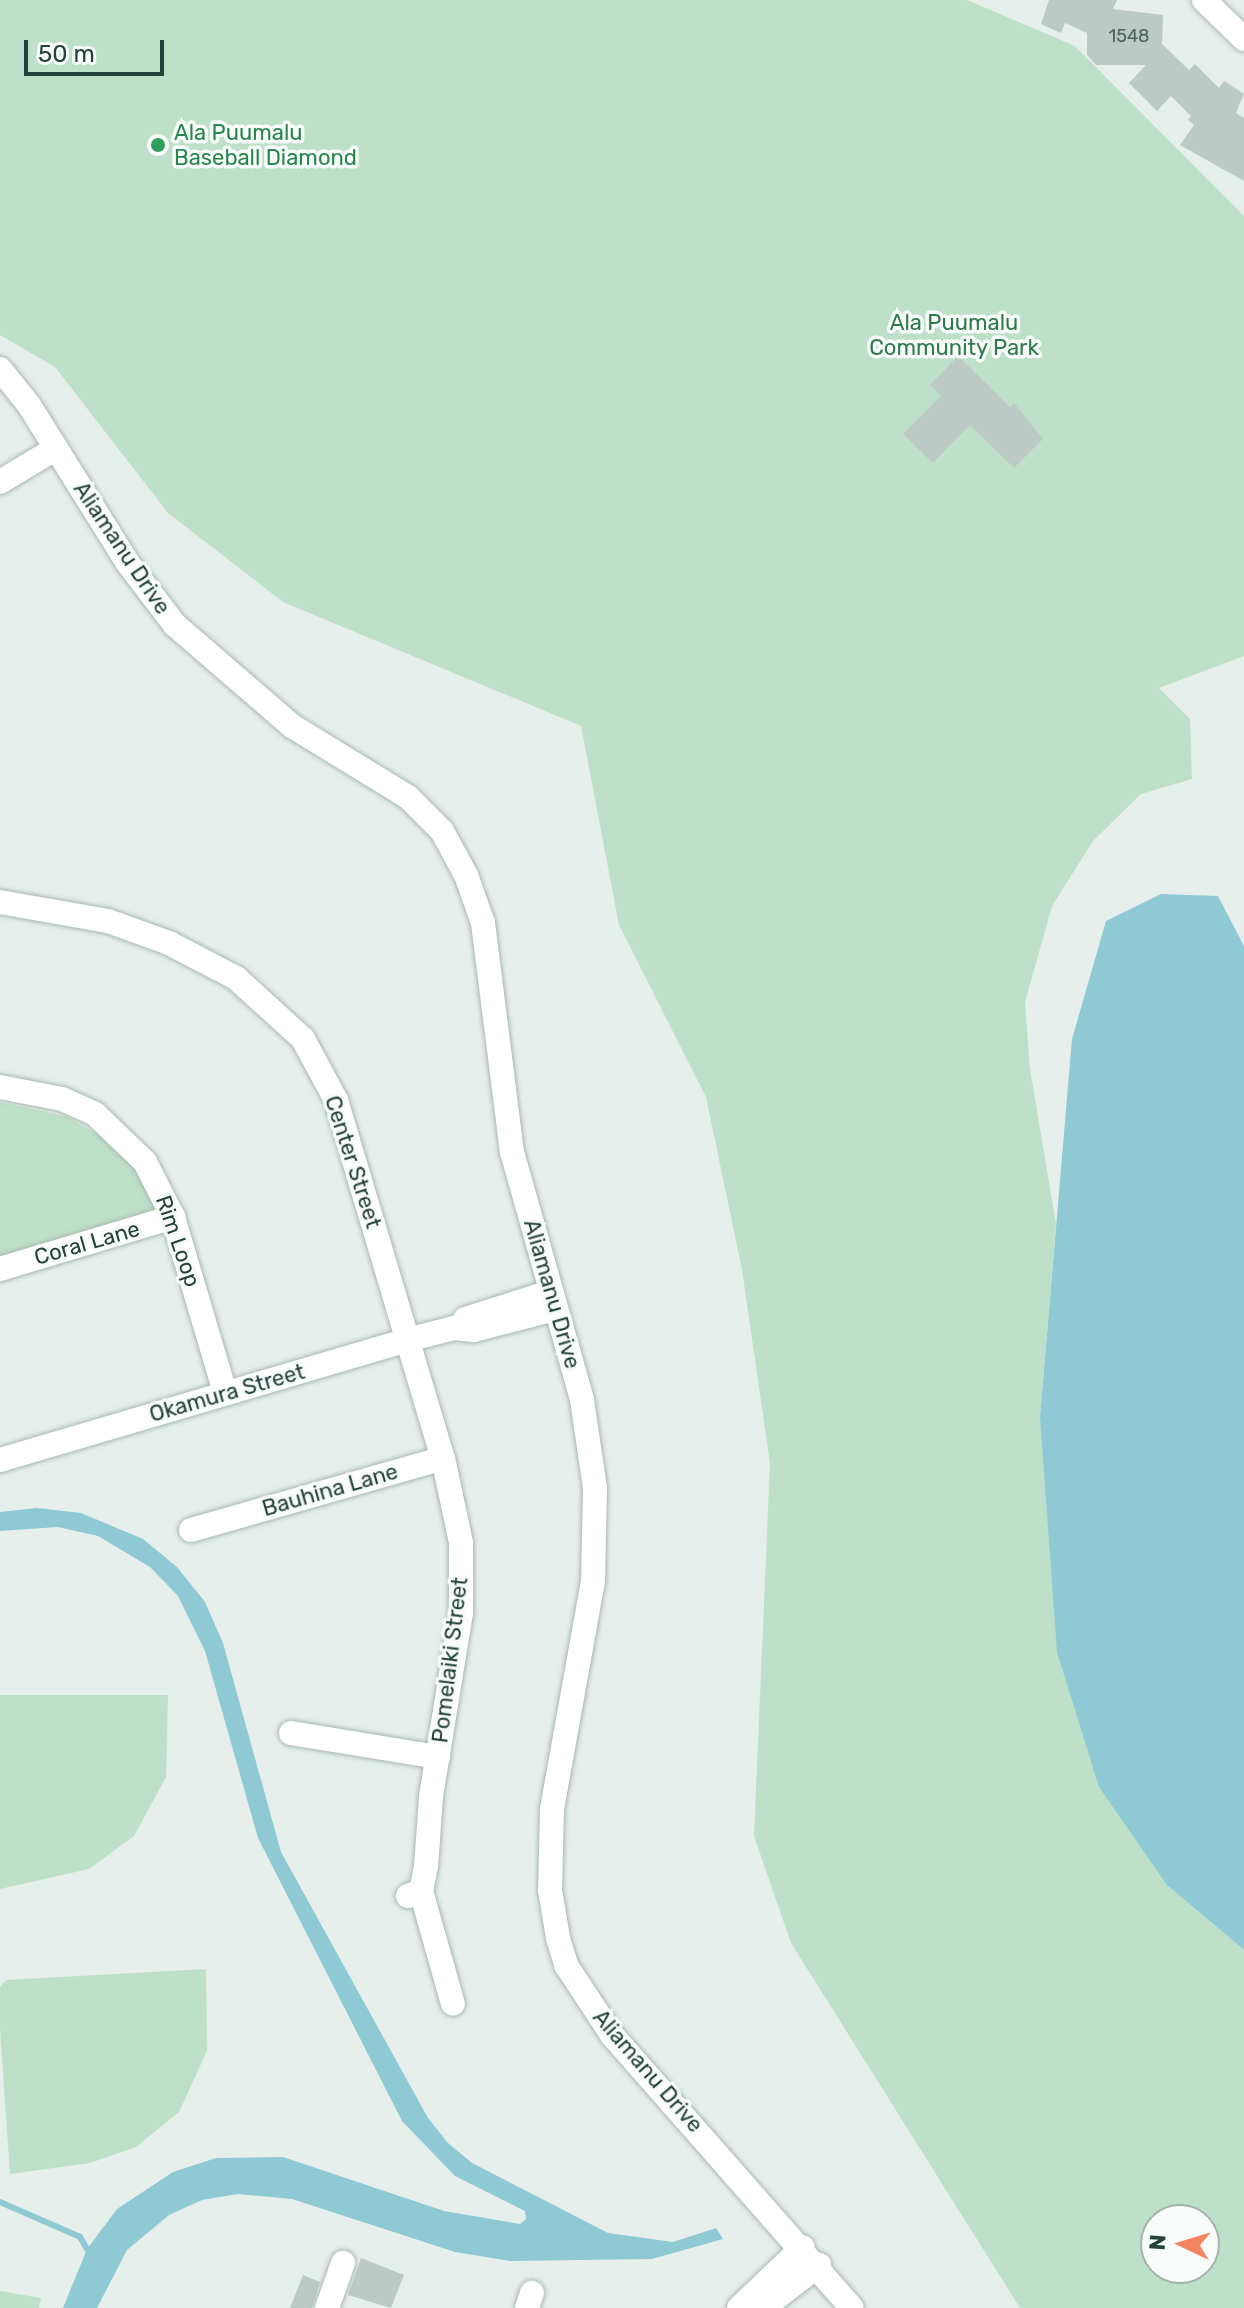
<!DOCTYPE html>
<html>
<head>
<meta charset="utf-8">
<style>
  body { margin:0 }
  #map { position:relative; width:1244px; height:2308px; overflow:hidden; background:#e6efeb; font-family:Rubik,sans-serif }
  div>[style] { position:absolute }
  .green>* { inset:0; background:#bfe0c8 }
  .water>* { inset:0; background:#8ec9d4 }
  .stream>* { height:6px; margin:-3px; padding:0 3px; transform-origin:3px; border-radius:3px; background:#8ec9d4 }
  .building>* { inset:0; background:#bbcac4 }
  .roads { filter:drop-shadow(0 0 2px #a8b8b2) drop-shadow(0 0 2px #a8b8b2) }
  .minor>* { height:24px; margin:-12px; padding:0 12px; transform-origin:12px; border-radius:12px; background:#fff }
  .dots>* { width:22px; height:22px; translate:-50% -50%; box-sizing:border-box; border:4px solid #f7fbf9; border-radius:50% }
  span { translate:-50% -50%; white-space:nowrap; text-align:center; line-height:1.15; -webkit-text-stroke:7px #f7fbf9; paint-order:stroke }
  .number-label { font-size:18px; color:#4a645c }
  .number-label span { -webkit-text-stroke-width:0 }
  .leisure-label { font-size:22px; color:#27864d }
  .left { translate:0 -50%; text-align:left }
  .park-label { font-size:22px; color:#2d7a4b }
  .street-label { font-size:22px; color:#24423a }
  .north { position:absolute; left:1140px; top:2204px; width:80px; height:80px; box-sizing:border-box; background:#f7fbf9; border:2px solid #a3b1ad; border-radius:50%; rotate:274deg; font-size:22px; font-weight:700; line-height:32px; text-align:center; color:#24423a }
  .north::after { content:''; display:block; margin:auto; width:28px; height:36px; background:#f4845f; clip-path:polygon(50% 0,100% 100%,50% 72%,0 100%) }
  .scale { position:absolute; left:24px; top:40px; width:140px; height:36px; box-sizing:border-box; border:4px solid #24423a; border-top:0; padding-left:10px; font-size:24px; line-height:28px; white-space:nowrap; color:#24423a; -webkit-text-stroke:6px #f7fbf9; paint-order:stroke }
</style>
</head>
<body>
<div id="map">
  <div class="green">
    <i style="clip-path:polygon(evenodd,0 0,967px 0,1075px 46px,1244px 216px,1244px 656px,1159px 688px,1190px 719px,1192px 779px,1141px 794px,1093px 841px,1052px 906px,1025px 1002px,1030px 1069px,1056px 1224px,1040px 1417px,1167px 1885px,1244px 1950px,1244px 2308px,1020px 2308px,791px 1943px,754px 1836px,770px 1463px,742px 1270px,706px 1097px,619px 925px,581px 726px,283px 602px,168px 513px,55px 367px,0 335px,0 0,1156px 2220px,1204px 2220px,1204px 2268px,1156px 2268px,1156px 2220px)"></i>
    <i style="clip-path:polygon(0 1102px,68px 1117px,114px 1144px,136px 1167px,153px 1199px,157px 1223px,0 1269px)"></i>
    <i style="clip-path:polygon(0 1695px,168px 1695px,166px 1777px,134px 1836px,89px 1869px,0 1889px)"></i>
    <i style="clip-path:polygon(206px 1969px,207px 2051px,179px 2112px,136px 2147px,90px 2163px,10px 2174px,0 2029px,0 1987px,6px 1980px)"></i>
    <i style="clip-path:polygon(0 2291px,41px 2298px,39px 2308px,0 2308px)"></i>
  </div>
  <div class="water">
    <i style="clip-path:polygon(1161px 894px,1218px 896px,1244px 946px,1244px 1950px,1167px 1885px,1099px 1787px,1057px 1652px,1040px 1417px,1072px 1039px,1106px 921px)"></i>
    <i style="clip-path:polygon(37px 1508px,81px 1513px,143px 1539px,177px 1567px,205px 1602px,223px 1643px,281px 1852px,428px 2118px,448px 2143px,472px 2163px,608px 2233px,673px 2242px,716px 2228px,723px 2239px,652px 2259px,510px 2261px,455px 2252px,292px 2199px,238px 2194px,202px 2200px,169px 2215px,127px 2250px,97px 2308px,63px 2308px,87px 2249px,117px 2209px,173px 2172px,216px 2158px,283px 2157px,444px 2211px,520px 2224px,526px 2219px,525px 2211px,455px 2176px,402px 2121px,258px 1838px,205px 1651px,178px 1596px,150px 1567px,98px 1536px,58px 1527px,0 1531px,0 1512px)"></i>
  </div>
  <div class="stream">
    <i style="left:0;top:2202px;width:87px;rotate:23.6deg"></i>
    <i style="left:80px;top:2237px;width:14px;rotate:60deg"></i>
  </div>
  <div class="building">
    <i style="clip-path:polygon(1049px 0,1117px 0,1113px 9px,1163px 15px,1162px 44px,1189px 70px,1195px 64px,1219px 88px,1224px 81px,1244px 94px,1236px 113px,1244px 118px,1244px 181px,1180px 145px,1194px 125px,1188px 120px,1191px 116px,1171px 96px,1157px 111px,1129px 83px,1146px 65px,1096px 65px,1087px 55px,1087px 33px,1065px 23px,1061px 33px,1041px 24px)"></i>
    <i style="clip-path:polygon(958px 356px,1010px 407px,1014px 403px,1043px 439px,1014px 468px,970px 425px,933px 463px,903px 434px,941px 396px,930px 385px)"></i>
    <i style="clip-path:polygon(361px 2258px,404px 2275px,391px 2308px,348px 2295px)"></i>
    <i style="clip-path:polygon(303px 2275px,320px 2282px,312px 2308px,290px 2308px)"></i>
  </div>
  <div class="roads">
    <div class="minor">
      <i style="left:1204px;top:0;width:56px;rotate:44.3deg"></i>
      <i style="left:0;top:369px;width:46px;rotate:51.1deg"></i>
      <i style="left:29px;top:405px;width:185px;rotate:58deg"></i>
      <i style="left:127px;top:562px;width:79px;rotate:52.7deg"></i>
      <i style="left:175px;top:625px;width:155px;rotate:40.8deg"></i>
      <i style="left:292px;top:726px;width:136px;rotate:31.5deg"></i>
      <i style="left:408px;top:797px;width:48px;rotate:45deg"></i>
      <i style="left:442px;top:831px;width:50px;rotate:61.4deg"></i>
      <i style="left:466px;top:875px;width:51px;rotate:70.5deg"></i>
      <i style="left:483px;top:923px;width:231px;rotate:82.8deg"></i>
      <i style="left:512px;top:1152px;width:258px;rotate:74.2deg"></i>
      <i style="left:582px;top:1400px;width:89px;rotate:81.6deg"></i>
      <i style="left:595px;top:1488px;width:93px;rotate:91.2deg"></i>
      <i style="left:593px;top:1581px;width:233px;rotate:100.2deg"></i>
      <i style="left:552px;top:1810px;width:80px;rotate:91.4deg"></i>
      <i style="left:550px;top:1890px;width:49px;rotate:80.5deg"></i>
      <i style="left:558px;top:1938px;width:28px;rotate:73deg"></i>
      <i style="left:566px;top:1965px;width:84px;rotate:56.7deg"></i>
      <i style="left:612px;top:2035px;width:363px;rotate:48.7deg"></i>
      <i style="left:0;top:482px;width:64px;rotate:-31deg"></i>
      <i style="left:0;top:902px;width:110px;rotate:10deg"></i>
      <i style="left:108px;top:921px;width:65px;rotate:19.8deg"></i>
      <i style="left:169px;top:943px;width:76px;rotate:27.6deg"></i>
      <i style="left:236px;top:978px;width:91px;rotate:42.3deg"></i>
      <i style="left:303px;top:1039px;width:69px;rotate:61.6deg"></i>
      <i style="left:336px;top:1100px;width:374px;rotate:73.4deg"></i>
      <i style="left:443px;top:1458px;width:87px;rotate:78deg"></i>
      <i style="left:461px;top:1543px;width:70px;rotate:90deg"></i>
      <i style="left:461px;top:1613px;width:186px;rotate:99.3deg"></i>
      <i style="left:431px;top:1797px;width:69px;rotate:94.1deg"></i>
      <i style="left:426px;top:1866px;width:25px;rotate:101deg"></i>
      <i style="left:421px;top:1891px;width:14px;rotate:159deg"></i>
      <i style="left:0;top:1087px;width:63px;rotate:11deg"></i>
      <i style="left:62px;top:1099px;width:36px;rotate:24deg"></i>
      <i style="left:95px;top:1114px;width:69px;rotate:43.8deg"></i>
      <i style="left:145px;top:1162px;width:62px;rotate:63deg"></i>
      <i style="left:173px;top:1217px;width:184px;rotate:73.5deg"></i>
      <i style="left:0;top:1269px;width:181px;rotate:-16.7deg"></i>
      <i style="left:465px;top:1319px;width:89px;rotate:-17.6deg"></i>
      <i style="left:0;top:1460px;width:424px;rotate:-16.4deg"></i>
      <i style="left:407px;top:1340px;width:49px;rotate:-14.3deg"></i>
      <i style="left:454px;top:1328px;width:20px;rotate:6deg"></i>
      <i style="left:474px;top:1330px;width:84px;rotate:-14.5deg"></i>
      <i style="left:191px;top:1530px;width:262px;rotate:-15.9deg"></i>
      <i style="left:291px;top:1733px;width:149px;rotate:9.3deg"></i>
      <i style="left:421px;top:1891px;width:117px;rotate:74.2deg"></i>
      <i style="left:327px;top:2308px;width:48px;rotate:-70.4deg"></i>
      <i style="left:527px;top:2308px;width:16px;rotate:-72deg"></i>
      <i style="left:739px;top:2308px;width:88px;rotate:-43.6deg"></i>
      <i style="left:763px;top:2308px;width:71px;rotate:-37.5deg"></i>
    </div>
  </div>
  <div class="dots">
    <i style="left:158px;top:145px;background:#2e9e5b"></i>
  </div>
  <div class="number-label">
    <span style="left:1129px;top:36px">1548</span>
  </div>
  <div class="leisure-label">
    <span class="left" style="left:174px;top:145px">Ala Puumalu<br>Baseball Diamond</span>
  </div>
  <div class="park-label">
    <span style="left:954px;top:335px">Ala Puumalu<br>Community Park</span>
  </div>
  <div class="street-label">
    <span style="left:122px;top:548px;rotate:56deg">Aliamanu Drive</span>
    <span style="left:353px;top:1162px;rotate:72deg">Center Street</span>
    <span style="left:178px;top:1241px;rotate:71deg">Rim Loop</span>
    <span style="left:87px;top:1243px;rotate:-16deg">Coral Lane</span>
    <span style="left:552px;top:1294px;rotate:74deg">Aliamanu Drive</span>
    <span style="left:227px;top:1393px;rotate:-16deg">Okamura Street</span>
    <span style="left:330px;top:1490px;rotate:-16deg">Bauhina Lane</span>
    <span style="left:450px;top:1660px;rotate:-83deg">Pomelaiki Street</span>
    <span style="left:648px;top:2071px;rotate:49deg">Aliamanu Drive</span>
  </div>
  <div class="north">N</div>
  <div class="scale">50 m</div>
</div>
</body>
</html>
